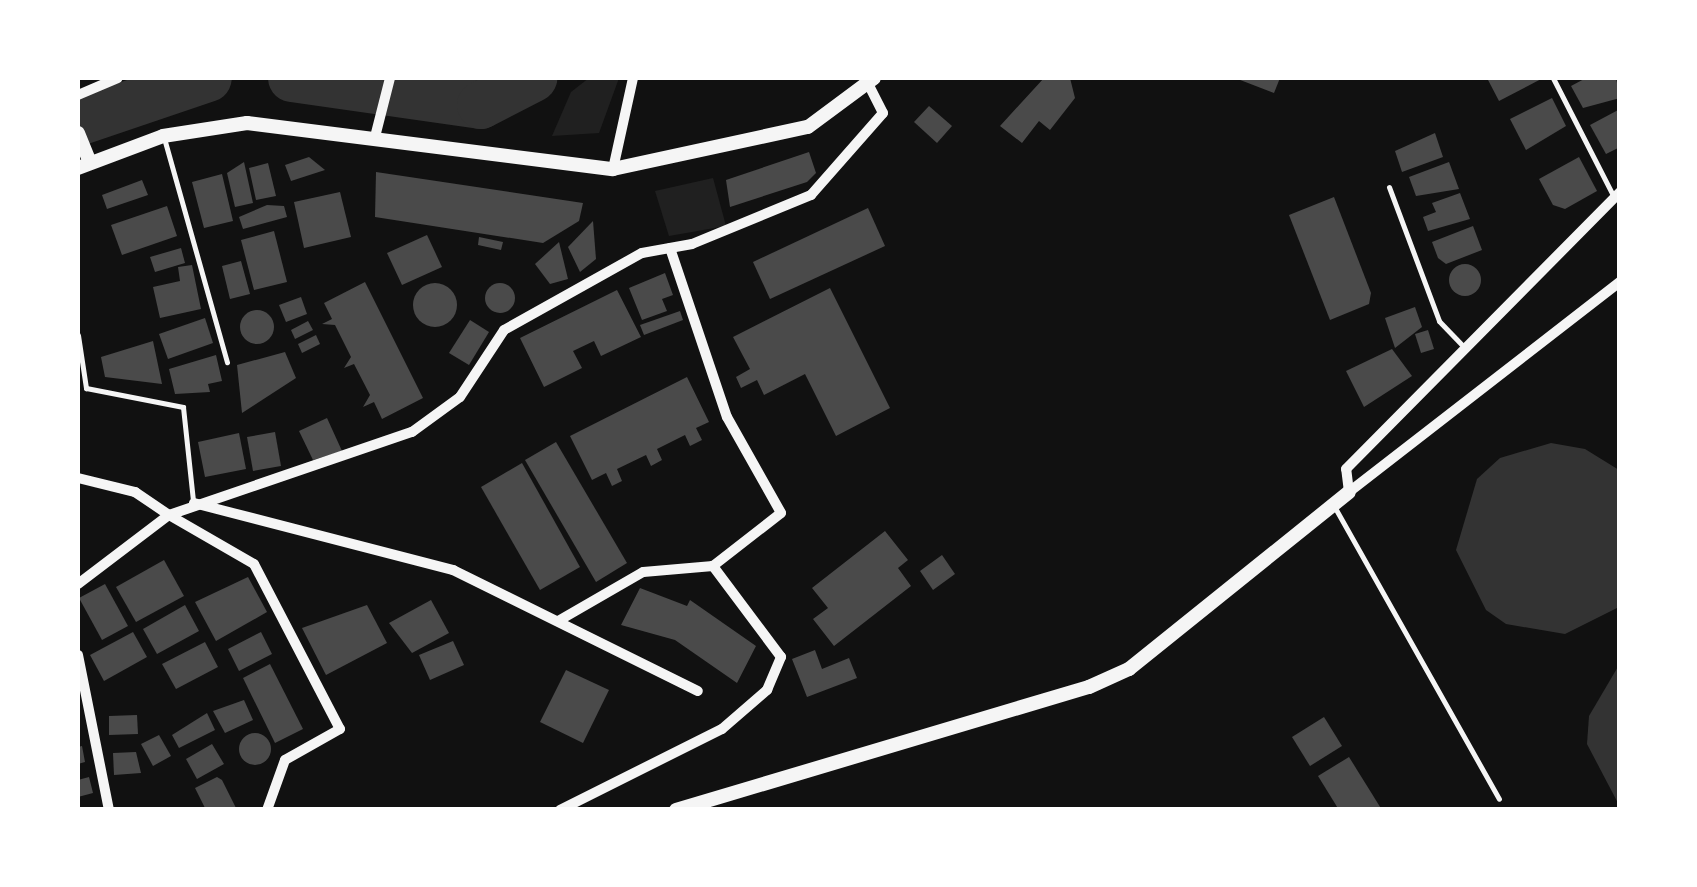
<!DOCTYPE html>
<html>
<head>
<meta charset="utf-8">
<style>
  body { margin:0 }
  #map { position:relative; width:1697px; height:887px; overflow:hidden; background:#111; font-family:"Golos Text",sans-serif }
  div>[style] { position:absolute }
  .green>* { inset:0; background:#202020 }
  .water>* { inset:0; background:#333 }
  .river>* { height:48px; margin:-24px; padding:0 24px; transform-origin:24px; border-radius:24px; background:#333 }
  .building>* { inset:0; background:#4a4a4a }
  .round { border-radius:50% }
  .service>* { height:5px; margin:-2.5px; padding:0 2.5px; transform-origin:2.5px; border-radius:2.5px; background:#f5f5f5 }
  .minor>* { height:10px; margin:-5px; padding:0 5px; transform-origin:5px; border-radius:5px; background:#f5f5f5 }
  .tertiary>* { height:14px; margin:-7px; padding:0 7px; transform-origin:7px; border-radius:7px; background:#f5f5f5 }
  span { translate:-50% -50%; white-space:nowrap; text-align:center; line-height:1.15; -webkit-text-stroke:10px #fff; paint-order:stroke }
  .frame { position:absolute; inset:0; border:80px solid #fff; pointer-events:none }
</style>
</head>
<body>
<div id="map">
  <div class="green">
    <div style="clip-path:polygon(589px 78px,619px 78px,599px 133px,552px 136px,571px 92px)"></div>
    <div style="clip-path:polygon(713px 178px,726px 226px,669px 236px,655px 191px)"></div>
  </div>
  <div class="water">
    <div style="clip-path:polygon(1551px 443px,1585px 449px,1619px 470px,1619px 607px,1565px 634px,1506px 624px,1486px 610px,1456px 550px,1477px 479px,1500px 458px)"></div>
    <div style="clip-path:polygon(1619px 665px,1619px 805px,1587px 744px,1589px 716px)"></div>
  </div>
  <div class="river">
    <div style="left:292px;top:78px;width:191px;rotate:8.1deg"></div>
    <div style="left:481px;top:105px;width:59px;rotate:-27.4deg"></div>
    <div style="left:78px;top:122px;width:137px;rotate:-18.7deg"></div>
  </div>
  <div class="building">
    <div style="clip-path:polygon(1044px 78px,1070px 78px,1075px 98px,1050px 130px,1039px 121px,1022px 143px,1000px 126px)"></div>
    <div style="clip-path:polygon(1235px 78px,1280px 78px,1274px 93px)"></div>
    <div style="clip-path:polygon(1487px 78px,1543px 78px,1499px 101px)"></div>
    <div style="clip-path:polygon(1586px 78px,1616px 78px,1620px 98px,1583px 108px,1571px 86px)"></div>
    <div style="clip-path:polygon(1552px 98px,1566px 126px,1526px 150px,1510px 119px)"></div>
    <div style="clip-path:polygon(929px 106px,952px 126px,937px 143px,914px 122px)"></div>
    <div style="clip-path:polygon(1620px 109px,1620px 147px,1606px 154px,1590px 125px)"></div>
    <div style="clip-path:polygon(1435px 133px,1443px 157px,1402px 172px,1395px 151px)"></div>
    <div style="clip-path:polygon(809px 152px,816px 173px,807px 182px,730px 207px,726px 180px)"></div>
    <div style="clip-path:polygon(309px 157px,325px 170px,291px 181px,285px 165px)"></div>
    <div style="clip-path:polygon(1579px 157px,1597px 191px,1565px 209px,1553px 205px,1539px 179px)"></div>
    <div style="clip-path:polygon(244px 162px,253px 203px,235px 207px,227px 173px)"></div>
    <div style="clip-path:polygon(1449px 162px,1459px 189px,1416px 196px,1409px 177px)"></div>
    <div style="clip-path:polygon(268px 163px,276px 196px,256px 200px,249px 168px)"></div>
    <div style="clip-path:polygon(376px 172px,583px 203px,579px 221px,543px 243px,375px 217px)"></div>
    <div style="clip-path:polygon(222px 174px,233px 221px,204px 228px,192px 182px)"></div>
    <div style="clip-path:polygon(142px 180px,148px 195px,107px 209px,102px 195px)"></div>
    <div style="clip-path:polygon(340px 192px,351px 237px,304px 248px,294px 202px)"></div>
    <div style="clip-path:polygon(1460px 193px,1470px 219px,1428px 231px,1423px 217px,1436px 212px,1432px 203px)"></div>
    <div style="clip-path:polygon(1334px 197px,1371px 293px,1369px 304px,1330px 320px,1289px 215px)"></div>
    <div style="clip-path:polygon(267px 205px,284px 206px,287px 217px,243px 229px,239px 217px)"></div>
    <div style="clip-path:polygon(167px 206px,177px 236px,122px 255px,111px 225px)"></div>
    <div style="clip-path:polygon(868px 208px,885px 246px,770px 299px,753px 262px)"></div>
    <div style="clip-path:polygon(593px 221px,596px 259px,580px 272px,568px 247px)"></div>
    <div style="clip-path:polygon(1473px 226px,1482px 250px,1446px 264px,1438px 258px,1432px 242px)"></div>
    <div style="clip-path:polygon(274px 231px,287px 282px,254px 290px,241px 240px)"></div>
    <div style="clip-path:polygon(427px 235px,442px 267px,402px 285px,387px 253px)"></div>
    <div style="clip-path:polygon(479px 237px,503px 242px,501px 250px,478px 245px)"></div>
    <div style="clip-path:polygon(559px 242px,568px 279px,550px 284px,535px 264px)"></div>
    <div style="clip-path:polygon(181px 248px,185px 263px,155px 272px,150px 257px)"></div>
    <div style="clip-path:polygon(241px 261px,250px 294px,230px 299px,222px 266px)"></div>
    <div class="round" style="left:1449px;top:264px;width:32px;height:32px"></div>
    <div style="clip-path:polygon(192px 265px,201px 309px,160px 318px,153px 287px,180px 281px,178px 267px)"></div>
    <div style="clip-path:polygon(665px 273px,673px 295px,662px 299px,667px 311px,642px 320px,629px 288px)"></div>
    <div style="clip-path:polygon(365px 282px,423px 398px,382px 419px,374px 402px,363px 407px,370px 395px,354px 364px,344px 368px,351px 357px,335px 325px,322px 324px,332px 319px,324px 303px)"></div>
    <div class="round" style="left:413px;top:283px;width:44px;height:44px"></div>
    <div class="round" style="left:485px;top:283px;width:30px;height:30px"></div>
    <div style="clip-path:polygon(830px 288px,890px 408px,836px 436px,805px 374px,764px 395px,757px 380px,741px 388px,736px 377px,750px 369px,733px 337px)"></div>
    <div style="clip-path:polygon(617px 290px,641px 337px,601px 356px,594px 341px,573px 351px,582px 368px,544px 387px,520px 338px)"></div>
    <div style="clip-path:polygon(301px 297px,307px 314px,286px 322px,279px 305px)"></div>
    <div style="clip-path:polygon(1415px 307px,1422px 327px,1395px 348px,1385px 318px)"></div>
    <div class="round" style="left:240px;top:310px;width:34px;height:34px"></div>
    <div style="clip-path:polygon(680px 311px,683px 320px,644px 335px,640px 325px)"></div>
    <div style="clip-path:polygon(205px 318px,213px 343px,168px 359px,159px 334px)"></div>
    <div style="clip-path:polygon(470px 320px,489px 332px,469px 365px,449px 353px)"></div>
    <div style="clip-path:polygon(308px 321px,313px 330px,295px 339px,291px 330px)"></div>
    <div style="clip-path:polygon(1428px 330px,1434px 349px,1421px 353px,1415px 334px)"></div>
    <div style="clip-path:polygon(316px 335px,320px 344px,302px 353px,298px 344px)"></div>
    <div style="clip-path:polygon(153px 341px,162px 384px,105px 377px,101px 357px)"></div>
    <div style="clip-path:polygon(1392px 349px,1412px 376px,1364px 407px,1346px 371px)"></div>
    <div style="clip-path:polygon(285px 352px,296px 378px,242px 413px,237px 365px)"></div>
    <div style="clip-path:polygon(216px 355px,222px 381px,208px 384px,210px 392px,175px 394px,169px 369px)"></div>
    <div style="clip-path:polygon(687px 377px,709px 422px,696px 428px,702px 440px,690px 446px,685px 435px,657px 449px,662px 460px,651px 466px,646px 455px,617px 469px,622px 481px,612px 486px,606px 473px,592px 480px,570px 436px)"></div>
    <div style="clip-path:polygon(327px 418px,342px 451px,313px 460px,299px 431px)"></div>
    <div style="clip-path:polygon(275px 432px,281px 466px,253px 471px,247px 437px)"></div>
    <div style="clip-path:polygon(239px 433px,246px 469px,205px 477px,198px 442px)"></div>
    <div style="clip-path:polygon(556px 442px,627px 563px,596px 582px,525px 460px)"></div>
    <div style="clip-path:polygon(522px 463px,580px 567px,540px 590px,481px 487px)"></div>
    <div style="clip-path:polygon(885px 531px,908px 560px,898px 568px,911px 586px,834px 646px,813px 619px,828px 608px,812px 588px)"></div>
    <div style="clip-path:polygon(942px 555px,955px 574px,933px 590px,920px 571px)"></div>
    <div style="clip-path:polygon(164px 560px,184px 596px,136px 622px,116px 587px)"></div>
    <div style="clip-path:polygon(248px 577px,267px 612px,216px 641px,195px 602px)"></div>
    <div style="clip-path:polygon(105px 584px,128px 626px,102px 640px,79px 598px)"></div>
    <div style="clip-path:polygon(640px 588px,687px 606px,690px 600px,756px 646px,737px 683px,675px 640px,621px 625px)"></div>
    <div style="clip-path:polygon(431px 600px,449px 633px,412px 653px,389px 623px)"></div>
    <div style="clip-path:polygon(185px 605px,199px 631px,157px 654px,143px 629px)"></div>
    <div style="clip-path:polygon(367px 605px,387px 643px,326px 675px,302px 628px)"></div>
    <div style="clip-path:polygon(133px 632px,147px 657px,104px 681px,90px 655px)"></div>
    <div style="clip-path:polygon(261px 632px,272px 654px,239px 671px,228px 649px)"></div>
    <div style="clip-path:polygon(453px 641px,464px 665px,430px 680px,419px 655px)"></div>
    <div style="clip-path:polygon(205px 642px,218px 667px,176px 689px,162px 664px)"></div>
    <div style="clip-path:polygon(815px 650px,822px 669px,849px 658px,857px 678px,807px 697px,792px 659px)"></div>
    <div style="clip-path:polygon(270px 664px,303px 729px,275px 743px,243px 678px)"></div>
    <div style="clip-path:polygon(566px 670px,609px 690px,583px 743px,540px 722px)"></div>
    <div style="clip-path:polygon(244px 700px,253px 720px,225px 733px,213px 711px)"></div>
    <div style="clip-path:polygon(207px 713px,215px 730px,179px 748px,172px 735px)"></div>
    <div style="clip-path:polygon(137px 715px,138px 734px,109px 735px,109px 716px)"></div>
    <div style="clip-path:polygon(1324px 717px,1342px 746px,1310px 766px,1292px 737px)"></div>
    <div class="round" style="left:239px;top:733px;width:32px;height:32px"></div>
    <div style="clip-path:polygon(159px 735px,171px 756px,153px 766px,141px 744px)"></div>
    <div style="clip-path:polygon(212px 744px,224px 764px,197px 779px,186px 759px)"></div>
    <div style="clip-path:polygon(82px 746px,85px 762px,78px 764px,78px 747px)"></div>
    <div style="clip-path:polygon(136px 752px,141px 773px,114px 775px,113px 753px)"></div>
    <div style="clip-path:polygon(1349px 757px,1382px 810px,1339px 810px,1318px 776px)"></div>
    <div style="clip-path:polygon(89px 777px,93px 793px,78px 797px,78px 780px)"></div>
    <div style="clip-path:polygon(217px 777px,222px 780px,237px 810px,206px 810px,195px 788px)"></div>
  </div>
  <div class="service">
    <div style="left:1553px;top:78px;width:131px;rotate:62.9deg"></div>
    <div style="left:164px;top:138px;width:233px;rotate:74.3deg"></div>
    <div style="left:1389px;top:187px;width:143px;rotate:69.5deg"></div>
    <div style="left:1439px;top:321px;width:36px;rotate:46deg"></div>
    <div style="left:78px;top:335px;width:54px;rotate:81.4deg"></div>
    <div style="left:86px;top:388px;width:99px;rotate:11.1deg"></div>
    <div style="left:183px;top:407px;width:95px;rotate:83.9deg"></div>
    <div style="left:1334px;top:506px;width:336px;rotate:60.6deg"></div>
  </div>
  <div class="minor">
    <div style="left:78px;top:95px;width:43px;rotate:-23deg"></div>
    <div style="left:376px;top:133px;width:57px;rotate:-75.7deg"></div>
    <div style="left:613px;top:169px;width:93px;rotate:-77.6deg"></div>
    <div style="left:670px;top:248px;width:178px;rotate:71.4deg"></div>
    <div style="left:727px;top:417px;width:110px;rotate:60.6deg"></div>
    <div style="left:781px;top:513px;width:86px;rotate:142.1deg"></div>
    <div style="left:78px;top:478px;width:59px;rotate:13.8deg"></div>
    <div style="left:135px;top:492px;width:41px;rotate:34.1deg"></div>
    <div style="left:169px;top:515px;width:257px;rotate:-18.9deg"></div>
    <div style="left:412px;top:432px;width:59px;rotate:-36.1deg"></div>
    <div style="left:460px;top:397px;width:80px;rotate:-56.7deg"></div>
    <div style="left:504px;top:330px;width:158px;rotate:-29.2deg"></div>
    <div style="left:642px;top:253px;width:51px;rotate:-10.2deg"></div>
    <div style="left:692px;top:244px;width:129px;rotate:-22.4deg"></div>
    <div style="left:811px;top:195px;width:109px;rotate:-48.7deg"></div>
    <div style="left:883px;top:113px;width:33px;rotate:-117deg"></div>
    <div style="left:1349px;top:492px;width:23px;rotate:-97deg"></div>
    <div style="left:1346px;top:469px;width:390px;rotate:-45.3deg"></div>
    <div style="left:1349px;top:492px;width:343px;rotate:-37.8deg"></div>
    <div style="left:194px;top:503px;width:268px;rotate:14.5deg"></div>
    <div style="left:453px;top:570px;width:273px;rotate:26.3deg"></div>
    <div style="left:78px;top:584px;width:114px;rotate:-37.2deg"></div>
    <div style="left:169px;top:515px;width:98px;rotate:30deg"></div>
    <div style="left:254px;top:564px;width:186px;rotate:62.5deg"></div>
    <div style="left:340px;top:729px;width:63px;rotate:150.6deg"></div>
    <div style="left:285px;top:760px;width:53px;rotate:109.8deg"></div>
    <div style="left:78px;top:655px;width:158px;rotate:78.7deg"></div>
    <div style="left:560px;top:810px;width:181px;rotate:-26.6deg"></div>
    <div style="left:722px;top:729px;width:60px;rotate:-40.9deg"></div>
    <div style="left:767px;top:690px;width:36px;rotate:-67deg"></div>
    <div style="left:781px;top:657px;width:114px;rotate:-126.8deg"></div>
    <div style="left:713px;top:566px;width:70px;rotate:175.1deg"></div>
    <div style="left:643px;top:572px;width:96px;rotate:150deg"></div>
  </div>
  <div class="tertiary">
    <div style="left:78px;top:133px;width:31px;rotate:68deg"></div>
    <div style="left:78px;top:168px;width:91px;rotate:-20.6deg"></div>
    <div style="left:163px;top:136px;width:85px;rotate:-8.8deg"></div>
    <div style="left:247px;top:123px;width:369px;rotate:7.2deg"></div>
    <div style="left:613px;top:169px;width:199px;rotate:-12.2deg"></div>
    <div style="left:808px;top:127px;width:82px;rotate:-36.6deg"></div>
    <div style="left:676px;top:810px;width:431px;rotate:-16.6deg"></div>
    <div style="left:1089px;top:687px;width:44px;rotate:-24.2deg"></div>
    <div style="left:1129px;top:669px;width:282px;rotate:-38.8deg"></div>
  </div>
  <div class="frame"></div>
</div>
</body>
</html>
